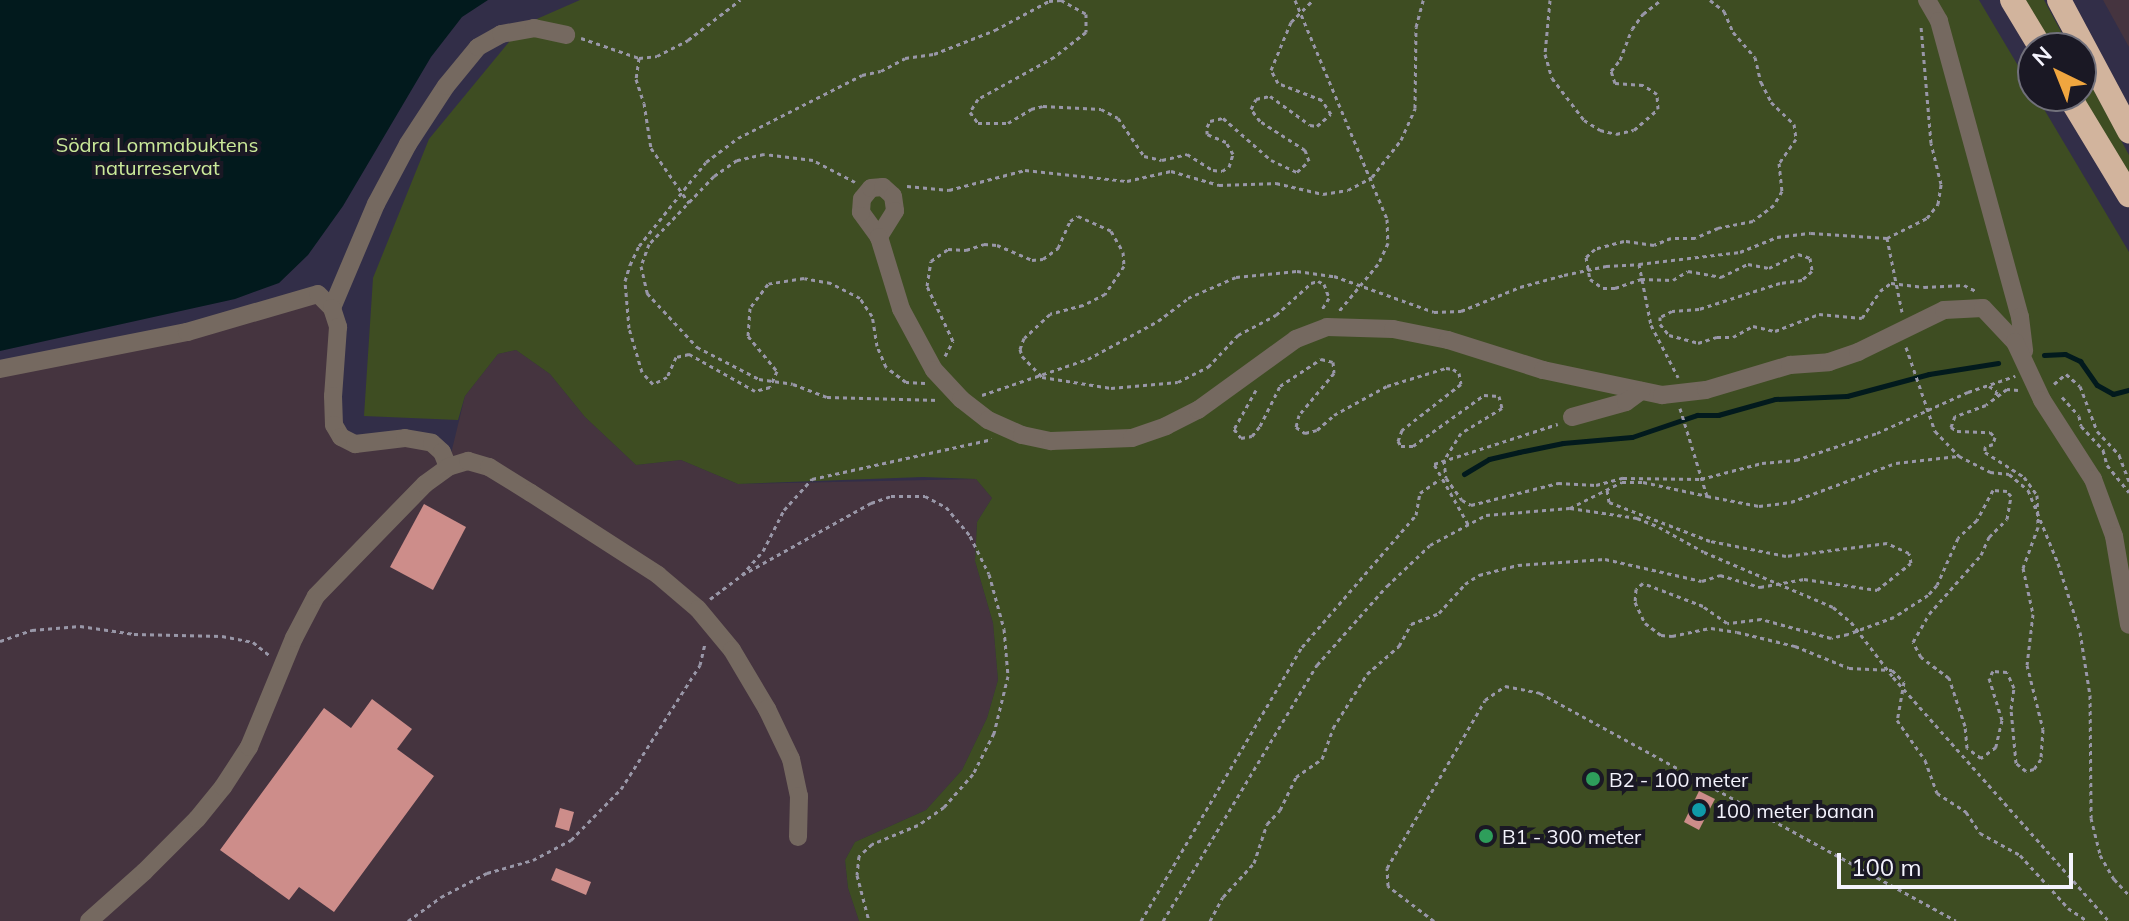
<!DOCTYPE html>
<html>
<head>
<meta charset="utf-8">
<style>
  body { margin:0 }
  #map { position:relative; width:2129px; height:921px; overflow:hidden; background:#322e48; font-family:Mulish,sans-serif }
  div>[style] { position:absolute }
  .industrial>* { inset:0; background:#45343f }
  .green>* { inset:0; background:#3e4d22 }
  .water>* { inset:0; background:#021a1d }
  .stream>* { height:5px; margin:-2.5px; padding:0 2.5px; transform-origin:2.5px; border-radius:2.5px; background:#021a1d }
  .building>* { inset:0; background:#cd8d8a }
  .path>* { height:3px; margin-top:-1.5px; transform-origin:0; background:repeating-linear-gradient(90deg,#9997a8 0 4px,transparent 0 8px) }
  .minor>* { height:18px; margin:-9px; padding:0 9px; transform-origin:9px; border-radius:9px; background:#756960 }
  .highway>* { height:24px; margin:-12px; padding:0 12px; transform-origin:12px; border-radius:12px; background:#d2b49d }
  .dots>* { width:22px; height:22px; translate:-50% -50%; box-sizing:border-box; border:4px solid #1a1824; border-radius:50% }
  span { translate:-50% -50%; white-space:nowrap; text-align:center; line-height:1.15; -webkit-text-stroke:8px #1a1824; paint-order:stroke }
  .park-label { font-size:20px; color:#cbea9a }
  .poi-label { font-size:20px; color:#f4f3fd }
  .left { translate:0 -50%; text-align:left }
  .north { position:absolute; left:2017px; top:32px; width:80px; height:80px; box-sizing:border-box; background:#1a1824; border:2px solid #71707b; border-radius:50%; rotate:317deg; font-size:22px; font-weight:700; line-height:32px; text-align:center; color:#f4f3fd }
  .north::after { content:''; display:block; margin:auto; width:28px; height:36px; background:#f0a63f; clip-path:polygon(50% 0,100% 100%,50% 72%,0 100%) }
  .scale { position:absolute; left:1837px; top:853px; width:236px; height:36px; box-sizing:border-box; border:4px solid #f4f3fd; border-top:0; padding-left:10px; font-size:24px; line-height:28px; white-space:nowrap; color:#f4f3fd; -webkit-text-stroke:6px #1a1824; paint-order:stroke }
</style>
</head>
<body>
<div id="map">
  <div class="industrial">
    <div style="clip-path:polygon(2103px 0,2129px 0,2129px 47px)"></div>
    <div style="clip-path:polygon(299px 297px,332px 308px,341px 437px,432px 443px,448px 466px,465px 396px,498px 354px,516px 350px,550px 374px,585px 417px,636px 465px,681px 460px,738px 484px,976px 479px,992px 498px,977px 522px,975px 561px,993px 623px,998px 680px,987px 718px,962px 770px,926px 810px,855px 842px,845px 860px,848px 888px,859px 921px,0 921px,0 369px)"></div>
  </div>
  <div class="green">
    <div style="clip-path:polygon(580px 0,1979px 0,2129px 252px,2129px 921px,859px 921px,848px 888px,845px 860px,855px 842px,926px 810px,962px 770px,987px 718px,998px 680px,993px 623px,975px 561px,977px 522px,992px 498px,976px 479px,923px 477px,738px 484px,681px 460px,636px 465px,585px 417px,550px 374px,516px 350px,498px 354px,465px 396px,458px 420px,364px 416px,373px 278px,429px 139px,523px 25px)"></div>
    <div style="clip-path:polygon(2023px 0,2044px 0,2070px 48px,2052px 48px)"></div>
    <div style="clip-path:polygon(2081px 67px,2129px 155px,2129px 176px,2081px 96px)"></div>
  </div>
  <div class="water">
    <div style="clip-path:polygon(0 0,488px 0,462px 17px,431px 57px,343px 206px,308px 255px,279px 283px,235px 299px,0 351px)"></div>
  </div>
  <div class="stream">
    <div style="left:2044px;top:355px;width:21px;rotate:-3deg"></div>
    <div style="left:2065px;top:354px;width:17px;rotate:25deg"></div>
    <div style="left:2080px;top:361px;width:29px;rotate:55deg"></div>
    <div style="left:2097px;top:385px;width:18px;rotate:29deg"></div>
    <div style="left:2113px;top:394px;width:16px;rotate:-15deg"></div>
    <div style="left:1464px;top:474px;width:29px;rotate:-31deg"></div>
    <div style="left:1489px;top:459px;width:31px;rotate:-13deg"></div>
    <div style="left:1519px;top:452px;width:45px;rotate:-11.6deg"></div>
    <div style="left:1563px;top:443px;width:69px;rotate:-5deg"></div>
    <div style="left:1632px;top:437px;width:69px;rotate:-18.7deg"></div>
    <div style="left:1697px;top:415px;width:21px"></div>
    <div style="left:1718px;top:415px;width:59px;rotate:-15.7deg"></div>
    <div style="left:1775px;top:399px;width:72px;rotate:-2.4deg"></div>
    <div style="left:1847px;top:396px;width:85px;rotate:-15deg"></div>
    <div style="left:1929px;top:374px;width:70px;rotate:-9.1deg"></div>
  </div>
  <div class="building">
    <div style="clip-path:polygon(424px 504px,466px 527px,433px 590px,390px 567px)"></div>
    <div style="clip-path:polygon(372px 699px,412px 729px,397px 749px,434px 776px,334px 912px,299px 887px,289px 900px,220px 850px,324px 708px,351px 728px)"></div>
    <div style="clip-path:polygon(1699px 791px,1715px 799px,1699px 830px,1684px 822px)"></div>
    <div style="clip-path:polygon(560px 808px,574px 812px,569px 831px,555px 827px)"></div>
    <div style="clip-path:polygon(556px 868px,591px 882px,586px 895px,551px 880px)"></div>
  </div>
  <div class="path">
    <div style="left:1061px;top:0;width:29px;rotate:29deg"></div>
    <div style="left:1086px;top:14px;width:18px;rotate:90deg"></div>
    <div style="left:1086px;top:32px;width:41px;rotate:142deg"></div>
    <div style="left:1054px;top:57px;width:87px;rotate:151.1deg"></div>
    <div style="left:978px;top:99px;width:15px;rotate:122deg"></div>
    <div style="left:970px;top:112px;width:14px;rotate:54deg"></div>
    <div style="left:978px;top:123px;width:30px"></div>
    <div style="left:1008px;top:123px;width:27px;rotate:-31deg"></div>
    <div style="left:1031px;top:109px;width:12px;rotate:-14deg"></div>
    <div style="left:1043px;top:106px;width:58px;rotate:3deg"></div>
    <div style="left:1101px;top:109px;width:19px;rotate:28deg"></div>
    <div style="left:1118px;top:118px;width:46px;rotate:55.6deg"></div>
    <div style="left:1144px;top:156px;width:18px;rotate:13deg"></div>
    <div style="left:1162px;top:160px;width:26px;rotate:-13deg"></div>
    <div style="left:1187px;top:154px;width:31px;rotate:32deg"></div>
    <div style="left:1213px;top:170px;width:9px;rotate:6deg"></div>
    <div style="left:1222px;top:171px;width:8px;rotate:-30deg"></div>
    <div style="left:1229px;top:167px;width:14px;rotate:-73deg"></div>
    <div style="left:1233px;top:154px;width:14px;rotate:-120deg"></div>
    <div style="left:1226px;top:142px;width:21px;rotate:-157deg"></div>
    <div style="left:1207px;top:134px;width:7px;rotate:-90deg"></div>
    <div style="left:1207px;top:127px;width:7px;rotate:-63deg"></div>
    <div style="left:1210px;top:121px;width:13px;rotate:-13deg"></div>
    <div style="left:1223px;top:118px;width:64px;rotate:41.2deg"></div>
    <div style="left:1271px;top:160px;width:29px;rotate:25deg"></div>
    <div style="left:1297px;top:172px;width:16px;rotate:-43deg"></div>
    <div style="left:1309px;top:161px;width:12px;rotate:-110deg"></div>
    <div style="left:1305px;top:150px;width:54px;rotate:-147.2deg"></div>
    <div style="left:1260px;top:121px;width:15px;rotate:-127deg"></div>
    <div style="left:1251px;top:109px;width:11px;rotate:-63deg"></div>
    <div style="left:1256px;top:99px;width:14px;rotate:-12deg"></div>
    <div style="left:1270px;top:96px;width:49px;rotate:35.9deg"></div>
    <div style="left:1310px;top:125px;width:7px;rotate:8deg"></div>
    <div style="left:1317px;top:126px;width:18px;rotate:-41deg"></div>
    <div style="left:1331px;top:114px;width:17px;rotate:-123deg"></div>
    <div style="left:1322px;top:100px;width:47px;rotate:-158.9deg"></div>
    <div style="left:1278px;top:83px;width:15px;rotate:-118deg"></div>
    <div style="left:1271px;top:70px;width:52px;rotate:-67.4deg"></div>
    <div style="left:1291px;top:22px;width:31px;rotate:-45deg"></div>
    <div style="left:1295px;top:0;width:238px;rotate:67.2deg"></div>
    <div style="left:1387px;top:219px;width:24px;rotate:88deg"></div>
    <div style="left:1388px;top:243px;width:23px;rotate:115deg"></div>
    <div style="left:1378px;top:264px;width:61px;rotate:129.7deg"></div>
    <div style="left:1550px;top:0;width:54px;rotate:95.3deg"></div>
    <div style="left:1545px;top:54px;width:25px;rotate:74deg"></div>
    <div style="left:1552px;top:78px;width:53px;rotate:52.7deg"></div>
    <div style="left:1584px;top:120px;width:19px;rotate:32deg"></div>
    <div style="left:1600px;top:130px;width:16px;rotate:14deg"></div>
    <div style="left:1616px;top:134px;width:18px;rotate:-13deg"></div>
    <div style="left:1634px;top:130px;width:32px;rotate:-41deg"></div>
    <div style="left:1658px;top:109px;width:15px;rotate:-94deg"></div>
    <div style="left:1657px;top:94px;width:17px;rotate:-147deg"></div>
    <div style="left:1643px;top:85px;width:28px;rotate:-176deg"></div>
    <div style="left:1615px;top:83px;width:13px;rotate:-108deg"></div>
    <div style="left:1611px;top:71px;width:14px;rotate:-51deg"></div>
    <div style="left:1620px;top:60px;width:33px;rotate:-69deg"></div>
    <div style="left:1632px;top:29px;width:19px;rotate:-54deg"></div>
    <div style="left:1643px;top:14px;width:23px;rotate:-38deg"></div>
    <div style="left:1710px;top:0;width:18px;rotate:38deg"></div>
    <div style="left:1724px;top:11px;width:23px;rotate:67deg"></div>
    <div style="left:1733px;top:32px;width:33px;rotate:49deg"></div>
    <div style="left:1755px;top:57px;width:26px;rotate:77deg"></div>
    <div style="left:1761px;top:82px;width:22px;rotate:63deg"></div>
    <div style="left:1771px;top:102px;width:32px;rotate:44deg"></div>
    <div style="left:1794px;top:124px;width:15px;rotate:82deg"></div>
    <div style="left:1796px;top:139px;width:29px;rotate:125deg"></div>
    <div style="left:1779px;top:163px;width:28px;rotate:84deg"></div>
    <div style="left:1782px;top:191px;width:16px;rotate:120deg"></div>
    <div style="left:1774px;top:205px;width:26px;rotate:143deg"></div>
    <div style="left:1753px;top:221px;width:36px;rotate:169deg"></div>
    <div style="left:1718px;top:228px;width:25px;rotate:157deg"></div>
    <div style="left:1695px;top:238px;width:24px;rotate:180deg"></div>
    <div style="left:1671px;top:238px;width:18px;rotate:158deg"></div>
    <div style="left:1654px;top:245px;width:30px;rotate:-172deg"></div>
    <div style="left:1624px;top:241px;width:30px;rotate:165deg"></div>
    <div style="left:1595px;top:249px;width:12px;rotate:138deg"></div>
    <div style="left:1586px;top:257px;width:22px;rotate:80deg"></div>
    <div style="left:1590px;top:279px;width:16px;rotate:35deg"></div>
    <div style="left:1603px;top:288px;width:12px"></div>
    <div style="left:1615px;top:288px;width:28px;rotate:-19deg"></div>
    <div style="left:1641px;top:279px;width:32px;rotate:2deg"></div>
    <div style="left:1673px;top:280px;width:17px;rotate:-31deg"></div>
    <div style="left:1688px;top:271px;width:34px;rotate:10deg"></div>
    <div style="left:1721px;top:277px;width:30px;rotate:-26deg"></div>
    <div style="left:1748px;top:264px;width:21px;rotate:11deg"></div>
    <div style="left:1769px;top:268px;width:32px;rotate:-26deg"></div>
    <div style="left:1798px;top:254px;width:13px;rotate:18deg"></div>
    <div style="left:1810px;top:258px;width:13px;rotate:81deg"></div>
    <div style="left:1812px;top:271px;width:13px;rotate:138deg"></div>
    <div style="left:1802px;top:280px;width:22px;rotate:172deg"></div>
    <div style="left:1780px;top:283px;width:85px;rotate:162.2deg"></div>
    <div style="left:1699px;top:309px;width:27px;rotate:176deg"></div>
    <div style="left:1672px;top:311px;width:13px;rotate:153deg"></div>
    <div style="left:1660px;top:317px;width:7px;rotate:90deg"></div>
    <div style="left:1660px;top:324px;width:14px;rotate:51deg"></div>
    <div style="left:1669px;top:335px;width:30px;rotate:15deg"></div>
    <div style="left:1698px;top:343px;width:20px;rotate:-18deg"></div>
    <div style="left:1717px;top:337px;width:16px"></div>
    <div style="left:1733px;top:337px;width:23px;rotate:-29deg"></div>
    <div style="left:1753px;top:326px;width:23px;rotate:13deg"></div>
    <div style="left:1775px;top:331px;width:47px;rotate:-21.1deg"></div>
    <div style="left:1819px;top:314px;width:43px;rotate:5.3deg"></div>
    <div style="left:1862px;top:318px;width:32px;rotate:-56deg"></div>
    <div style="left:1880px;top:291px;width:14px;rotate:-36deg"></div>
    <div style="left:1891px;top:283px;width:33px;rotate:7deg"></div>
    <div style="left:1924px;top:287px;width:40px;rotate:-2.9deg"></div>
    <div style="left:1964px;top:285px;width:13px;rotate:27deg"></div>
    <div style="left:581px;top:38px;width:61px;rotate:19deg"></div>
    <div style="left:639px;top:58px;width:18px;rotate:-6deg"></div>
    <div style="left:657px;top:56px;width:35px;rotate:-27deg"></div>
    <div style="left:688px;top:40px;width:66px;rotate:-37.6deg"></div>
    <div style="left:639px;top:58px;width:21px;rotate:98deg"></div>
    <div style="left:636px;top:79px;width:25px;rotate:72deg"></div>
    <div style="left:644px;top:103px;width:46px;rotate:81.2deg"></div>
    <div style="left:651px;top:148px;width:67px;rotate:55.4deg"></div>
    <div style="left:855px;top:182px;width:47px;rotate:-152.4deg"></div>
    <div style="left:813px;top:160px;width:49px;rotate:-173deg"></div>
    <div style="left:764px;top:154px;width:28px;rotate:167deg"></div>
    <div style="left:737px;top:160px;width:28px;rotate:145deg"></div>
    <div style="left:714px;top:176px;width:94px;rotate:133.7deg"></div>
    <div style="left:649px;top:244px;width:23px;rotate:110deg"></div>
    <div style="left:641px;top:266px;width:28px;rotate:77deg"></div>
    <div style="left:647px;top:293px;width:74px;rotate:47.2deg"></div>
    <div style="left:697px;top:347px;width:70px;rotate:27.3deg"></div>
    <div style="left:759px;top:379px;width:34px;rotate:8deg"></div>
    <div style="left:793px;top:384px;width:36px;rotate:21deg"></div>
    <div style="left:827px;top:397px;width:112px;rotate:1.5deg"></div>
    <div style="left:907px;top:186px;width:42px;rotate:5.4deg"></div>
    <div style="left:949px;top:190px;width:79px;rotate:-14.7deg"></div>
    <div style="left:1025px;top:170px;width:103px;rotate:6.2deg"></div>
    <div style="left:1127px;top:181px;width:45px;rotate:-12.8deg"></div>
    <div style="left:1171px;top:171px;width:50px;rotate:16.3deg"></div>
    <div style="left:1219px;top:185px;width:57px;rotate:-2deg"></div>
    <div style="left:1276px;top:183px;width:48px;rotate:13.2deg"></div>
    <div style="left:1323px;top:194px;width:25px;rotate:-9deg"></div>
    <div style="left:1348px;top:190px;width:27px;rotate:-28deg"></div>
    <div style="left:1372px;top:177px;width:47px;rotate:-51.9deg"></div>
    <div style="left:1401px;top:140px;width:35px;rotate:-66deg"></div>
    <div style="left:1415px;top:108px;width:81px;rotate:-89.3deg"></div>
    <div style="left:1416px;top:27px;width:28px;rotate:-75deg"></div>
    <div style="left:1639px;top:264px;width:102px;rotate:-6.8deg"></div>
    <div style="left:1740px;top:252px;width:40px;rotate:-22deg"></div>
    <div style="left:1777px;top:237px;width:34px;rotate:-7deg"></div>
    <div style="left:1811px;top:233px;width:76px;rotate:3.8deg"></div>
    <div style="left:1902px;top:312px;width:76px;rotate:-101.5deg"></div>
    <div style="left:1887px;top:238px;width:45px;rotate:-26.6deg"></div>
    <div style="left:1927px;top:218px;width:18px;rotate:-52deg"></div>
    <div style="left:1938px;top:204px;width:20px;rotate:-81deg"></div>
    <div style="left:1941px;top:184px;width:42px;rotate:-103.7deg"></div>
    <div style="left:1931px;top:143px;width:116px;rotate:-94.9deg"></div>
    <div style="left:1906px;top:347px;width:89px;rotate:71deg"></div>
    <div style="left:1935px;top:431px;width:35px;rotate:46deg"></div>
    <div style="left:1959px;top:456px;width:35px;rotate:27deg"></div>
    <div style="left:1990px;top:472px;width:19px;rotate:6deg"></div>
    <div style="left:2009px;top:474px;width:25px;rotate:40deg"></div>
    <div style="left:2028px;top:490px;width:79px;rotate:67.7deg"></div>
    <div style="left:2058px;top:563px;width:72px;rotate:72.3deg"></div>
    <div style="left:2080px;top:632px;width:64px;rotate:81deg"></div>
    <div style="left:2090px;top:695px;width:123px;rotate:89.5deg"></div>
    <div style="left:2091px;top:818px;width:38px;rotate:76deg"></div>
    <div style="left:2100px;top:855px;width:28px;rotate:60deg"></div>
    <div style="left:2114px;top:879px;width:22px;rotate:47deg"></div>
    <div style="left:945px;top:356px;width:17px;rotate:-62deg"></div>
    <div style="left:953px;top:341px;width:61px;rotate:-115.3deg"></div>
    <div style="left:927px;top:286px;width:25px;rotate:-81deg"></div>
    <div style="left:931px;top:261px;width:21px;rotate:-35deg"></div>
    <div style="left:948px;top:249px;width:18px;rotate:3deg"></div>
    <div style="left:966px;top:250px;width:19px;rotate:-18deg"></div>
    <div style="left:984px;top:244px;width:13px;rotate:4deg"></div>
    <div style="left:997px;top:245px;width:38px;rotate:23deg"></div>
    <div style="left:1032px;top:260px;width:11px;rotate:-5deg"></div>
    <div style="left:1043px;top:259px;width:19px;rotate:-36deg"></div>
    <div style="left:1058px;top:248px;width:30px;rotate:-66deg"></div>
    <div style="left:1070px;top:221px;width:9px;rotate:-32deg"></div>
    <div style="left:1078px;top:216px;width:36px;rotate:24deg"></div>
    <div style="left:1111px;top:231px;width:24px;rotate:60deg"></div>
    <div style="left:1123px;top:252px;width:14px;rotate:86deg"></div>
    <div style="left:1124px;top:266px;width:34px;rotate:124deg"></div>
    <div style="left:1105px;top:294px;width:25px;rotate:153deg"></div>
    <div style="left:1083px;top:305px;width:34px;rotate:165deg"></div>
    <div style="left:1050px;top:314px;width:35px;rotate:137deg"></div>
    <div style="left:1024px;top:338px;width:12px;rotate:110deg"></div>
    <div style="left:1020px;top:349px;width:7px;rotate:74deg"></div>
    <div style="left:1022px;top:356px;width:29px;rotate:46deg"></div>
    <div style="left:1042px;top:377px;width:70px;rotate:9.1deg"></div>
    <div style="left:1111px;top:388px;width:67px;rotate:-5.1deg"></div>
    <div style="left:1178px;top:382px;width:34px;rotate:-27deg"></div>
    <div style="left:1208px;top:367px;width:44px;rotate:-46.8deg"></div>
    <div style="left:1238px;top:335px;width:43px;rotate:-27.8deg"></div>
    <div style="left:1276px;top:315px;width:47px;rotate:-42.4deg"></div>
    <div style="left:1311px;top:283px;width:7px;rotate:-16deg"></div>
    <div style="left:1318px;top:281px;width:7px;rotate:27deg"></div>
    <div style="left:1324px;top:284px;width:15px;rotate:70deg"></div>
    <div style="left:1329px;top:298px;width:15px;rotate:122deg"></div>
    <div style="left:925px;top:383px;width:19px;rotate:-177deg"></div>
    <div style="left:906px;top:382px;width:25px;rotate:-143deg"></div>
    <div style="left:886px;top:367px;width:23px;rotate:-113deg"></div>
    <div style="left:877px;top:346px;width:30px;rotate:-99deg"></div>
    <div style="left:872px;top:316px;width:22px;rotate:-124deg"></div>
    <div style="left:860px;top:298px;width:33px;rotate:-153deg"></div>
    <div style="left:831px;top:283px;width:27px;rotate:-170deg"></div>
    <div style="left:804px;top:278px;width:36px;rotate:171deg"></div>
    <div style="left:768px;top:284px;width:30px;rotate:127deg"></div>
    <div style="left:750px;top:308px;width:28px;rotate:94deg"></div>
    <div style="left:748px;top:336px;width:45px;rotate:50.4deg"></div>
    <div style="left:777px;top:371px;width:17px;rotate:114deg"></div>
    <div style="left:770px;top:387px;width:16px;rotate:165deg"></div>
    <div style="left:755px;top:391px;width:76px;rotate:-150.7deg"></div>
    <div style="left:689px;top:354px;width:13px;rotate:167deg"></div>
    <div style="left:676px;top:357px;width:22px;rotate:114deg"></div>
    <div style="left:667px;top:377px;width:16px;rotate:153deg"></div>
    <div style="left:653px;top:384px;width:16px;rotate:-133deg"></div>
    <div style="left:642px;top:372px;width:46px;rotate:-106.5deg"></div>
    <div style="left:629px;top:328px;width:47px;rotate:-94.9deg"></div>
    <div style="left:625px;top:281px;width:17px;rotate:-73deg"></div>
    <div style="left:630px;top:265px;width:21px;rotate:-65deg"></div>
    <div style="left:639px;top:246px;width:107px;rotate:-51.4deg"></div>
    <div style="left:706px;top:162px;width:40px;rotate:-37deg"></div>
    <div style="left:738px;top:138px;width:139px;rotate:-26.9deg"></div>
    <div style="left:862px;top:75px;width:19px;rotate:-12deg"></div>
    <div style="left:881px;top:71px;width:27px;rotate:-28deg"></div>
    <div style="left:905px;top:58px;width:29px;rotate:-8deg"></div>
    <div style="left:934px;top:54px;width:66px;rotate:-21.5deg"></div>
    <div style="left:995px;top:30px;width:61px;rotate:-28.2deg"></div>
    <div style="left:1049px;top:1px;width:12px;rotate:-5deg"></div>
    <div style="left:2054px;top:384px;width:16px;rotate:-40deg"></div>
    <div style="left:2066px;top:374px;width:18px;rotate:41deg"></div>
    <div style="left:2080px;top:386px;width:48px;rotate:69.3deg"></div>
    <div style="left:2097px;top:431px;width:33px;rotate:47deg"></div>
    <div style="left:2119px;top:455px;width:28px;rotate:69deg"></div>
    <div style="left:1989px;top:386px;width:9px;rotate:32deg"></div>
    <div style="left:1997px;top:391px;width:6px;rotate:108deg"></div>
    <div style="left:1256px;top:390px;width:45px;rotate:119.4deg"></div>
    <div style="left:1234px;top:429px;width:11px;rotate:52deg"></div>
    <div style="left:1241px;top:438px;width:11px;rotate:-10deg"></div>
    <div style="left:1252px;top:436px;width:13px;rotate:-51deg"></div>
    <div style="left:1260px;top:426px;width:45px;rotate:-63.4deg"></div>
    <div style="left:1280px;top:386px;width:49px;rotate:-33.4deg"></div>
    <div style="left:1321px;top:359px;width:12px;rotate:14deg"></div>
    <div style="left:1333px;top:362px;width:11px;rotate:85deg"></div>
    <div style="left:1334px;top:373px;width:55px;rotate:129.8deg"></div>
    <div style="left:1299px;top:415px;width:12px;rotate:104deg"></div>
    <div style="left:1296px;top:427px;width:11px;rotate:34deg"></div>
    <div style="left:1305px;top:433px;width:12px;rotate:-14deg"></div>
    <div style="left:1317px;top:430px;width:23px;rotate:-41deg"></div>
    <div style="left:1334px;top:415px;width:60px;rotate:-28.7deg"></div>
    <div style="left:1387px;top:386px;width:62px;rotate:-17deg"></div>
    <div style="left:1446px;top:368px;width:7px;rotate:8deg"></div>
    <div style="left:1453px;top:369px;width:7px;rotate:34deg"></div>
    <div style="left:1459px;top:373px;width:11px;rotate:80deg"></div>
    <div style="left:1461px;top:384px;width:75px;rotate:142.1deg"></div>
    <div style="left:1402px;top:430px;width:12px;rotate:110deg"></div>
    <div style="left:1398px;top:441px;width:6px;rotate:59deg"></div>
    <div style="left:1401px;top:446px;width:12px"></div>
    <div style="left:1413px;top:446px;width:87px;rotate:-35.7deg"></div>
    <div style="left:1484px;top:395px;width:15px;rotate:4deg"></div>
    <div style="left:1499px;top:396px;width:12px;rotate:76deg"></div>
    <div style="left:1502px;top:408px;width:48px;rotate:148.6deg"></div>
    <div style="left:1461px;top:433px;width:32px;rotate:122deg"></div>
    <div style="left:1444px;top:460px;width:18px;rotate:84deg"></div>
    <div style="left:1446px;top:478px;width:27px;rotate:54deg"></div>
    <div style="left:1462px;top:500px;width:10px;rotate:29deg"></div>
    <div style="left:1471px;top:505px;width:90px;rotate:-14.2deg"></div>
    <div style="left:1558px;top:483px;width:38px;rotate:3deg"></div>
    <div style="left:1596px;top:485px;width:28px;rotate:-15deg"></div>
    <div style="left:1623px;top:478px;width:78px;rotate:0.7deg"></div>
    <div style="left:1701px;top:479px;width:63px;rotate:-14.7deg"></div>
    <div style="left:1762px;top:463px;width:34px;rotate:-5deg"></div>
    <div style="left:1796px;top:460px;width:85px;rotate:-18.4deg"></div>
    <div style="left:1877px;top:433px;width:100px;rotate:-24.3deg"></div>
    <div style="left:1968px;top:392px;width:50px;rotate:-18.8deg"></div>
    <div style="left:2018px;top:390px;width:11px;rotate:-175deg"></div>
    <div style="left:2007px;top:389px;width:26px;rotate:143deg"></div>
    <div style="left:1986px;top:405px;width:33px;rotate:160deg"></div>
    <div style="left:1955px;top:416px;width:12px;rotate:110deg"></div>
    <div style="left:1951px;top:427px;width:7px;rotate:34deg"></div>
    <div style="left:1957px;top:431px;width:33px;rotate:2deg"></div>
    <div style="left:1990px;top:432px;width:7px;rotate:45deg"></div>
    <div style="left:1995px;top:437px;width:7px;rotate:106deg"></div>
    <div style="left:1993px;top:444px;width:9px;rotate:159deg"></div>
    <div style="left:1985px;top:447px;width:5px;rotate:90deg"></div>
    <div style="left:1985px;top:452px;width:46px;rotate:32.7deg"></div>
    <div style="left:2024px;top:477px;width:22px;rotate:54deg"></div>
    <div style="left:2037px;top:495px;width:32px;rotate:88deg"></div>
    <div style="left:2038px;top:527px;width:44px;rotate:110.1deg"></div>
    <div style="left:2023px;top:568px;width:47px;rotate:77.7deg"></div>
    <div style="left:2033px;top:614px;width:51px;rotate:96.7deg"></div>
    <div style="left:2027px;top:665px;width:66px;rotate:76deg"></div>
    <div style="left:2043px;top:729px;width:30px;rotate:94deg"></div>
    <div style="left:2041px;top:759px;width:12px;rotate:125deg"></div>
    <div style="left:2034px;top:769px;width:8px;rotate:166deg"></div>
    <div style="left:2026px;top:771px;width:13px;rotate:-141deg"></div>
    <div style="left:2016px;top:763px;width:54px;rotate:-95.3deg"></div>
    <div style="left:2011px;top:709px;width:21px;rotate:-82deg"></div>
    <div style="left:2014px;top:688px;width:17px;rotate:-114deg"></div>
    <div style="left:2007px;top:672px;width:14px;rotate:-176deg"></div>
    <div style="left:1993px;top:671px;width:8px;rotate:120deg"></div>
    <div style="left:1989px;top:678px;width:44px;rotate:72.8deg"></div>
    <div style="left:2002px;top:720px;width:28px;rotate:103deg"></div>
    <div style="left:1996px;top:747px;width:19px;rotate:144deg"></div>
    <div style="left:1981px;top:758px;width:17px;rotate:-144deg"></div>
    <div style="left:1967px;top:748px;width:22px;rotate:-95deg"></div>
    <div style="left:1965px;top:726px;width:51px;rotate:-108.4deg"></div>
    <div style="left:1949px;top:678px;width:35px;rotate:-143deg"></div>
    <div style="left:1921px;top:657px;width:17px;rotate:-118deg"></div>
    <div style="left:1913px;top:642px;width:32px;rotate:-60deg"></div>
    <div style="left:1929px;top:614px;width:79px;rotate:-48.6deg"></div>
    <div style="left:1981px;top:555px;width:20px;rotate:-66deg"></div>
    <div style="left:1989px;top:537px;width:25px;rotate:-45deg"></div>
    <div style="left:2007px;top:519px;width:23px;rotate:-80deg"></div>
    <div style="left:2011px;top:496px;width:6px;rotate:-129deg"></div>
    <div style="left:2007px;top:491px;width:14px;rotate:-176deg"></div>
    <div style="left:1993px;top:490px;width:34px;rotate:118deg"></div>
    <div style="left:1977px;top:520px;width:26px;rotate:137deg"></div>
    <div style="left:1958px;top:538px;width:51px;rotate:114.1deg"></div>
    <div style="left:1937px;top:585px;width:13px;rotate:132deg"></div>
    <div style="left:1928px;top:595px;width:40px;rotate:147.1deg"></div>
    <div style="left:1894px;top:617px;width:49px;rotate:159.7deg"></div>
    <div style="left:1848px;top:634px;width:17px;rotate:167deg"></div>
    <div style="left:1831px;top:638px;width:73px;rotate:-164.8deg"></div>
    <div style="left:1761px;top:619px;width:34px;rotate:173deg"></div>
    <div style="left:1727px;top:623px;width:29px;rotate:-145deg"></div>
    <div style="left:1703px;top:606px;width:64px;rotate:-159deg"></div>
    <div style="left:1643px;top:583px;width:9px;rotate:139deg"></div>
    <div style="left:1636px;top:589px;width:13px;rotate:94deg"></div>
    <div style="left:1635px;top:602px;width:23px;rotate:65deg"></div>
    <div style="left:1645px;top:623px;width:20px;rotate:37deg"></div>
    <div style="left:1661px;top:635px;width:11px;rotate:5deg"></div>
    <div style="left:1672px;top:636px;width:40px;rotate:-12deg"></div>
    <div style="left:1711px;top:628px;width:26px;rotate:9deg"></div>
    <div style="left:1737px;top:632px;width:60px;rotate:13.6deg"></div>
    <div style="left:1795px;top:646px;width:58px;rotate:22.2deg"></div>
    <div style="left:1849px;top:668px;width:43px;rotate:2.7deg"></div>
    <div style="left:1892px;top:670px;width:17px;rotate:45deg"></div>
    <div style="left:1904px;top:682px;width:39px;rotate:100deg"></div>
    <div style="left:1897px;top:720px;width:49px;rotate:55deg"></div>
    <div style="left:1925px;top:760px;width:35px;rotate:70deg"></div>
    <div style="left:1937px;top:793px;width:35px;rotate:33deg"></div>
    <div style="left:1966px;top:812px;width:25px;rotate:56deg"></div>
    <div style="left:1980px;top:833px;width:46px;rotate:28.8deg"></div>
    <div style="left:2020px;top:855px;width:72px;rotate:47.8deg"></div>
    <div style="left:2068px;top:908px;width:23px;rotate:34deg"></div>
    <div style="left:982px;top:395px;width:112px;rotate:-18.8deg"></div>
    <div style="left:1088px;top:359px;width:80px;rotate:-28.5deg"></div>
    <div style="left:1158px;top:321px;width:38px;rotate:-37deg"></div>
    <div style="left:1188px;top:298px;width:52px;rotate:-23.6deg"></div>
    <div style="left:1236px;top:277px;width:61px;rotate:-5.6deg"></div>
    <div style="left:1297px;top:271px;width:37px;rotate:8deg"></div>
    <div style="left:1334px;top:276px;width:106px;rotate:19.8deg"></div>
    <div style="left:1434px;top:312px;width:27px;rotate:-2deg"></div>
    <div style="left:1461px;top:311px;width:64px;rotate:-22.1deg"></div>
    <div style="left:1520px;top:287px;width:46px;rotate:-15.3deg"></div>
    <div style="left:1564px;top:275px;width:43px;rotate:-12.1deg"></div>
    <div style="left:1606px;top:266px;width:33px;rotate:-3deg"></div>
    <div style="left:1639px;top:264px;width:62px;rotate:78.9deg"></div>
    <div style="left:1651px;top:325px;width:59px;rotate:62.6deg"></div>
    <div style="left:2062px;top:397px;width:25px;rotate:48deg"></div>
    <div style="left:2079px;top:416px;width:10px;rotate:79deg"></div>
    <div style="left:2081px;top:426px;width:33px;rotate:47deg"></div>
    <div style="left:2103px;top:450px;width:16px;rotate:75deg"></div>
    <div style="left:2107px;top:465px;width:35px;rotate:51deg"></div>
    <div style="left:1707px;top:496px;width:53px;rotate:10.9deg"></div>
    <div style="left:1759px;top:506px;width:32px;rotate:-7deg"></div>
    <div style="left:1791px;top:502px;width:112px;rotate:-20.4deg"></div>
    <div style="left:1896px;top:463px;width:62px;rotate:-6.4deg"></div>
    <div style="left:1570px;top:508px;width:58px;rotate:-26.6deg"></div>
    <div style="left:1622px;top:482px;width:21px"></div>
    <div style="left:1643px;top:482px;width:66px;rotate:12.3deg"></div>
    <div style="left:1707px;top:496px;width:92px;rotate:-107.1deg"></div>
    <div style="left:1468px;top:524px;width:69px;rotate:-119.5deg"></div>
    <div style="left:1434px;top:464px;width:130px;rotate:-17.9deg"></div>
    <div style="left:742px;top:575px;width:148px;rotate:-29.2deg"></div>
    <div style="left:871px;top:503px;width:21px;rotate:-19deg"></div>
    <div style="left:891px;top:496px;width:34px"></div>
    <div style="left:925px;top:496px;width:24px;rotate:28deg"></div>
    <div style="left:946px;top:507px;width:38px;rotate:50deg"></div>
    <div style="left:970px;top:536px;width:42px;rotate:63.4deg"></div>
    <div style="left:989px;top:574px;width:57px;rotate:74.7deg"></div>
    <div style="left:1004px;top:629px;width:47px;rotate:85.1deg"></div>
    <div style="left:1008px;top:676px;width:59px;rotate:103.8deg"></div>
    <div style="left:994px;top:733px;width:46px;rotate:117.1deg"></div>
    <div style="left:973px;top:774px;width:44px;rotate:131.3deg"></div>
    <div style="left:944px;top:807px;width:32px;rotate:145deg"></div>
    <div style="left:918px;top:825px;width:50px;rotate:157.6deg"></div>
    <div style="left:872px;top:844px;width:18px;rotate:137deg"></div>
    <div style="left:859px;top:856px;width:19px;rotate:96deg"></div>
    <div style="left:857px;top:875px;width:48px;rotate:75.4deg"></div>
    <div style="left:710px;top:599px;width:40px;rotate:-37deg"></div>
    <div style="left:742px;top:575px;width:32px;rotate:-49deg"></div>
    <div style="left:763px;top:551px;width:46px;rotate:-62.9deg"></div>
    <div style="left:784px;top:510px;width:42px;rotate:-47.9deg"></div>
    <div style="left:812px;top:479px;width:184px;rotate:-12.5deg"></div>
    <div style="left:0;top:641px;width:34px;rotate:-19deg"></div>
    <div style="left:32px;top:630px;width:48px;rotate:-4.8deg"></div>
    <div style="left:80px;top:626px;width:55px;rotate:8.4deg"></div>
    <div style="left:134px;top:634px;width:88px;rotate:1.3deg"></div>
    <div style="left:222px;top:636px;width:32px;rotate:11deg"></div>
    <div style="left:253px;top:642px;width:22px;rotate:39deg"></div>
    <div style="left:408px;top:921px;width:41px;rotate:-36deg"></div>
    <div style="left:441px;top:897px;width:52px;rotate:-27.6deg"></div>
    <div style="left:487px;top:873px;width:48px;rotate:-15.8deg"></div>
    <div style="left:533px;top:860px;width:43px;rotate:-27.8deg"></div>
    <div style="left:571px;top:840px;width:71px;rotate:-45.6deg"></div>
    <div style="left:621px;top:789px;width:147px;rotate:-57.5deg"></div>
    <div style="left:700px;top:665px;width:23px;rotate:-77deg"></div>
    <div style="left:1141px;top:921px;width:318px;rotate:-59.6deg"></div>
    <div style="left:1302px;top:647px;width:174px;rotate:-49.2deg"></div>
    <div style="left:1416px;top:515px;width:22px;rotate:-80deg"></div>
    <div style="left:1420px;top:493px;width:24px;rotate:-35deg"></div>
    <div style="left:1163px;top:921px;width:299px;rotate:-59deg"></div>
    <div style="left:1317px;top:665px;width:106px;rotate:-48.5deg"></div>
    <div style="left:1387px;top:586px;width:59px;rotate:-43.6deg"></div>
    <div style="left:1430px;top:545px;width:64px;rotate:-28.2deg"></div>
    <div style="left:1486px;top:515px;width:84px;rotate:-4.8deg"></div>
    <div style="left:1570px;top:508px;width:68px;rotate:8.5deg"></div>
    <div style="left:1637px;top:518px;width:24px;rotate:22deg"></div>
    <div style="left:1659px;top:527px;width:51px;rotate:29.1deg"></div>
    <div style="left:1704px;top:552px;width:140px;rotate:23.1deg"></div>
    <div style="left:1833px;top:607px;width:23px;rotate:40deg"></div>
    <div style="left:1851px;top:622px;width:69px;rotate:52.6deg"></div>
    <div style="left:1893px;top:677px;width:326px;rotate:48.5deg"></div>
    <div style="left:1210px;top:921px;width:27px;rotate:-62deg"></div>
    <div style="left:1223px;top:897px;width:46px;rotate:-47.6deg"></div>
    <div style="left:1254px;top:863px;width:41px;rotate:-71.6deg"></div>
    <div style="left:1267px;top:824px;width:19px;rotate:-47deg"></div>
    <div style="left:1280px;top:810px;width:37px;rotate:-64deg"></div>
    <div style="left:1296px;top:777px;width:32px;rotate:-35deg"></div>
    <div style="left:1322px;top:759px;width:33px;rotate:-70deg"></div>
    <div style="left:1333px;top:728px;width:64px;rotate:-57.8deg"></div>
    <div style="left:1367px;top:674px;width:43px;rotate:-41.2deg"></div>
    <div style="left:1399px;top:646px;width:25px;rotate:-61deg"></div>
    <div style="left:1411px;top:624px;width:30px;rotate:-21deg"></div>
    <div style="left:1439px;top:613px;width:39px;rotate:-48deg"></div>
    <div style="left:1465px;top:584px;width:17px;rotate:-33deg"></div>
    <div style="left:1479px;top:575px;width:40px;rotate:-14.4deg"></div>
    <div style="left:1518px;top:565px;width:87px;rotate:-3.9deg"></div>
    <div style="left:1605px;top:559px;width:99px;rotate:12.8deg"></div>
    <div style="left:1702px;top:581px;width:19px;rotate:-18deg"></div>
    <div style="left:1720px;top:575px;width:42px;rotate:16.7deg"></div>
    <div style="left:1760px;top:587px;width:45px;rotate:-10.3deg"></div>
    <div style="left:1804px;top:579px;width:74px;rotate:8.6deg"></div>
    <div style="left:1877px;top:590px;width:43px;rotate:-38.5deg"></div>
    <div style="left:1911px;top:563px;width:10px;rotate:-101deg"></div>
    <div style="left:1909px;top:553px;width:24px;rotate:-156deg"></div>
    <div style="left:1887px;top:543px;width:102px;rotate:172.7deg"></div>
    <div style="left:1786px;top:556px;width:77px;rotate:-168.8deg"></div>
    <div style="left:1710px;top:541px;width:108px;rotate:-158.9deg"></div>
    <div style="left:1609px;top:502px;width:12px;rotate:-99deg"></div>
    <div style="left:1434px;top:921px;width:58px;rotate:-142.7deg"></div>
    <div style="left:1388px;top:886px;width:18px;rotate:-93deg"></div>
    <div style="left:1387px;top:868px;width:194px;rotate:-59.7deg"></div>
    <div style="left:1485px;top:700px;width:24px;rotate:-35deg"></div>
    <div style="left:1505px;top:686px;width:36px;rotate:11deg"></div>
    <div style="left:1540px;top:693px;width:474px;rotate:28.7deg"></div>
  </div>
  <div class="minor">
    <div style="left:1927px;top:0;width:24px;rotate:60deg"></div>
    <div style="left:1939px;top:21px;width:307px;rotate:74.7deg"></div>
    <div style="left:2020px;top:317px;width:34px;rotate:83deg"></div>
    <div style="left:879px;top:237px;width:31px;rotate:-126deg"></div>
    <div style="left:861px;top:212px;width:13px;rotate:-86deg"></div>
    <div style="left:862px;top:199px;width:14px;rotate:-51deg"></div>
    <div style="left:871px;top:188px;width:12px;rotate:-5deg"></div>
    <div style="left:883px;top:187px;width:13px;rotate:42deg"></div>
    <div style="left:893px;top:196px;width:15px;rotate:82deg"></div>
    <div style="left:895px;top:211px;width:31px;rotate:122deg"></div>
    <div style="left:879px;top:237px;width:75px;rotate:73deg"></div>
    <div style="left:901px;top:309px;width:69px;rotate:61.6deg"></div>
    <div style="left:934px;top:370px;width:40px;rotate:47deg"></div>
    <div style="left:961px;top:399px;width:34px;rotate:38deg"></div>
    <div style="left:988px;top:420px;width:37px;rotate:24deg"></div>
    <div style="left:1022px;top:435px;width:30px;rotate:12deg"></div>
    <div style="left:1051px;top:441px;width:81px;rotate:-2.1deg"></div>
    <div style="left:1132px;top:438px;width:36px;rotate:-19deg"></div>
    <div style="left:1166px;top:426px;width:36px;rotate:-27deg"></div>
    <div style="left:1198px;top:410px;width:121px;rotate:-35.9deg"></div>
    <div style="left:1296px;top:339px;width:33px;rotate:-21deg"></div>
    <div style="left:1327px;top:327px;width:66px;rotate:1.7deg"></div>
    <div style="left:1393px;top:329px;width:56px;rotate:11.3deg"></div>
    <div style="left:1448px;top:340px;width:100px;rotate:17.5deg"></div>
    <div style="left:1543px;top:370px;width:122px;rotate:11.9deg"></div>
    <div style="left:1662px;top:395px;width:44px;rotate:-6.5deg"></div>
    <div style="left:1706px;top:390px;width:88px;rotate:-16.6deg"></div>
    <div style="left:1790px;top:365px;width:39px;rotate:-4deg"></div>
    <div style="left:1829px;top:362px;width:31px;rotate:-19deg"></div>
    <div style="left:1858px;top:352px;width:96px;rotate:-26deg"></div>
    <div style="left:1944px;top:310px;width:39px;rotate:-3deg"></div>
    <div style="left:1983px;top:308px;width:47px;rotate:46.7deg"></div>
    <div style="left:2015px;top:342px;width:64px;rotate:65deg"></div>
    <div style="left:2042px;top:400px;width:94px;rotate:57.2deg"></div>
    <div style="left:2093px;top:479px;width:61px;rotate:69.8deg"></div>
    <div style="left:2114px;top:536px;width:90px;rotate:80.4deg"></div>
    <div style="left:332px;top:308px;width:113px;rotate:-67.1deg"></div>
    <div style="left:376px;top:204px;width:68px;rotate:-61.9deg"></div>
    <div style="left:408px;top:144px;width:69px;rotate:-56.8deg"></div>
    <div style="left:446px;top:86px;width:50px;rotate:-50.6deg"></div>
    <div style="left:478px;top:47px;width:26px;rotate:-29deg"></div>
    <div style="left:501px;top:34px;width:34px;rotate:-10deg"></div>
    <div style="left:534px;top:28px;width:33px;rotate:12deg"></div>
    <div style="left:0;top:369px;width:191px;rotate:-11.2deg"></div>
    <div style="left:187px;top:332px;width:136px;rotate:-16.2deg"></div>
    <div style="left:318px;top:294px;width:20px;rotate:45deg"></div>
    <div style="left:332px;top:308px;width:20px;rotate:72deg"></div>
    <div style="left:338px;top:327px;width:69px;rotate:94.1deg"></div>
    <div style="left:333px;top:396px;width:29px;rotate:88deg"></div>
    <div style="left:334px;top:425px;width:14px;rotate:60deg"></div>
    <div style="left:341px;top:437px;width:16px;rotate:27deg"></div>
    <div style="left:355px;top:444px;width:50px;rotate:-6.8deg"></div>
    <div style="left:405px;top:438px;width:27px;rotate:10deg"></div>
    <div style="left:432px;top:443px;width:13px;rotate:42deg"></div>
    <div style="left:442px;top:452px;width:16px;rotate:68deg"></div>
    <div style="left:1572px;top:417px;width:56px;rotate:-15.5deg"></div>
    <div style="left:1626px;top:402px;width:19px;rotate:-36deg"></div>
    <div style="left:89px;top:921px;width:74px;rotate:-41.7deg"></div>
    <div style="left:144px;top:872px;width:75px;rotate:-45deg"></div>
    <div style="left:197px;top:819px;width:41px;rotate:-50.9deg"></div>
    <div style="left:223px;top:787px;width:48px;rotate:-57deg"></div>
    <div style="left:249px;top:747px;width:118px;rotate:-67.6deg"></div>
    <div style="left:294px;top:638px;width:47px;rotate:-62.4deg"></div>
    <div style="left:316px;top:596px;width:156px;rotate:-45.8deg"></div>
    <div style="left:425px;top:484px;width:29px;rotate:-36deg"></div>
    <div style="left:448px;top:467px;width:21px;rotate:-17deg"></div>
    <div style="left:468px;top:461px;width:22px;rotate:16deg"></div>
    <div style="left:489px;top:467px;width:49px;rotate:31.8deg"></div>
    <div style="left:531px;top:493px;width:151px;rotate:32.8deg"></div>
    <div style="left:658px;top:575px;width:52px;rotate:40.4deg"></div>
    <div style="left:698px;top:609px;width:53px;rotate:50.3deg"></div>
    <div style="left:732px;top:650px;width:69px;rotate:59.3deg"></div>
    <div style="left:767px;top:709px;width:55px;rotate:64.4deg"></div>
    <div style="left:791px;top:759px;width:38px;rotate:78deg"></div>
    <div style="left:799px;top:796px;width:41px;rotate:91.4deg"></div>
  </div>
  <div class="highway">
    <div style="left:2012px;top:0;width:56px;rotate:58.9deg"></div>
    <div style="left:2059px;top:0;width:149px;rotate:61.9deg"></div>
    <div style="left:2069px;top:96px;width:116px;rotate:58.8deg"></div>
  </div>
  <div class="dots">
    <div style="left:1593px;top:779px;background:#2e9e5b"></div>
    <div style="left:1699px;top:810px;background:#0f9aa8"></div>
    <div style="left:1486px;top:836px;background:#2e9e5b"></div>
  </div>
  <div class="park-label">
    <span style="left:157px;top:156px">Södra Lommabuktens<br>naturreservat</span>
  </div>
  <div class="poi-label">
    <span class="left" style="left:1609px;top:779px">B2 - 100 meter</span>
    <span class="left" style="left:1715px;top:810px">100 meter banan</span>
    <span class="left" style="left:1502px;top:836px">B1 - 300 meter</span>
  </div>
  <div class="north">N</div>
  <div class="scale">100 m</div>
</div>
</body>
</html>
